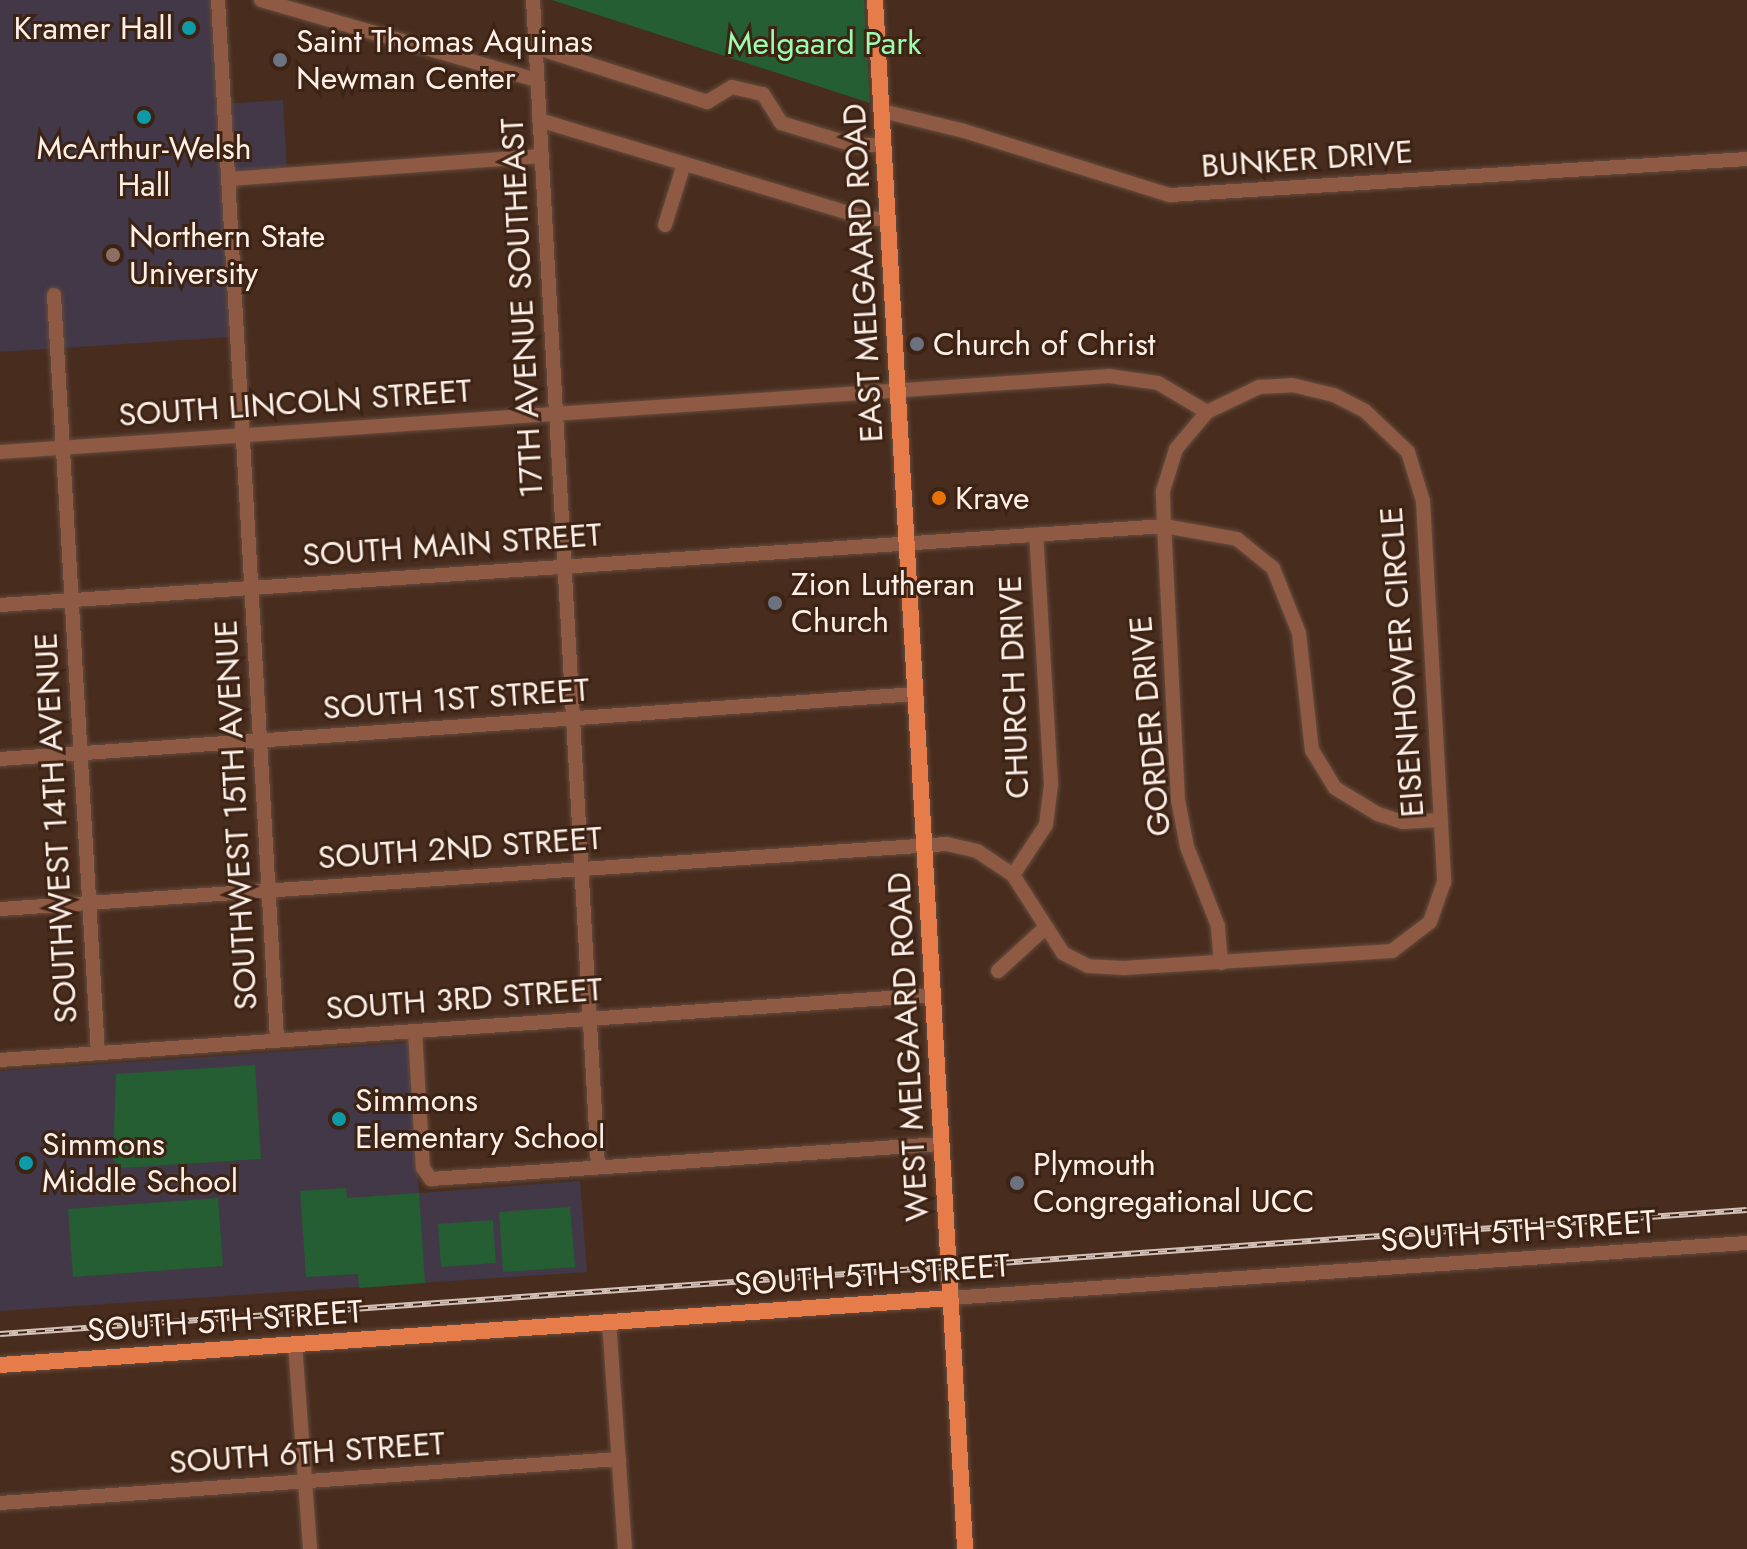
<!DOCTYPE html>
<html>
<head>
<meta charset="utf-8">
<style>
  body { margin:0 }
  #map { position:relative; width:1747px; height:1549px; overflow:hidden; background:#482d1e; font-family:Jost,sans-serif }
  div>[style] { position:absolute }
  .education>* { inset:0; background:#423848 }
  .green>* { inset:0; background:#245e32 }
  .roads { filter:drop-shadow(0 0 2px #654c3e) drop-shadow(0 0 2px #654c3e) }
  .minor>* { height:14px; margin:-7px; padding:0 7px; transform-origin:7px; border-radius:7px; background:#8e5a43 }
  .major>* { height:16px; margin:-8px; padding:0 8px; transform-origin:8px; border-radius:8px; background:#e57c4a }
  .rail>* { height:6px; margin-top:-3px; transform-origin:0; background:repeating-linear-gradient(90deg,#3d2314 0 9px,#d3c2b9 0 18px); box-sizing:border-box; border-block:2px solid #d3c2b9 }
  .dots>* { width:22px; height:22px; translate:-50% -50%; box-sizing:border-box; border:4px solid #3d2314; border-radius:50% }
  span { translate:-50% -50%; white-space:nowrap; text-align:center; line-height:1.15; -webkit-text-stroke:6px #3d2314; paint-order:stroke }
  .poi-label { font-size:32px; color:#fef0e8 }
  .right { translate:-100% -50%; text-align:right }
  .left { translate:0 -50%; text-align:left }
  .park-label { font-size:32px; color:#9cfcae }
  .street-label { font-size:32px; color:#fef0e8 }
</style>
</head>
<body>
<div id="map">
  <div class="education">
    <div style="clip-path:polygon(0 0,211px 0,224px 104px,283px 100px,287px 170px,222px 175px,231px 337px,0 352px)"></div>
    <div style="clip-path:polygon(408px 1043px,419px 1193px,580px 1181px,587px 1272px,0 1311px,0 1071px)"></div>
  </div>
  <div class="green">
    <div style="clip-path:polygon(552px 0,864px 0,870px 103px)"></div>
    <div style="clip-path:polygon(255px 1065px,261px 1159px,122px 1168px,113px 1160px,116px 1074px)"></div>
    <div style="clip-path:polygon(346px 1188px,347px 1198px,419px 1193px,425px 1283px,359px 1288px,358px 1274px,306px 1277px,300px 1191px)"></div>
    <div style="clip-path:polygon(218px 1198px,223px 1266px,73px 1277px,68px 1209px)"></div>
    <div style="clip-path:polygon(570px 1207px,575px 1267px,503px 1272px,499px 1212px)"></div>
    <div style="clip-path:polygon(493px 1220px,496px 1263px,441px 1267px,438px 1224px)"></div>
  </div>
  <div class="roads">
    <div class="minor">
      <div style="left:218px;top:0;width:1042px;rotate:86.75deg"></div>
      <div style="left:261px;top:0;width:287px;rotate:16.2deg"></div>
      <div style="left:533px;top:0;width:1168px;rotate:86.81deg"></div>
      <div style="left:535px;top:47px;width:181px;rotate:17.7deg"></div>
      <div style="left:707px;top:102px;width:29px;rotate:-31deg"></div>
      <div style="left:732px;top:87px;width:32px;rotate:13deg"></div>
      <div style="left:763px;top:94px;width:34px;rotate:58deg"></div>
      <div style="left:781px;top:123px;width:76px;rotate:16.8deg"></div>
      <div style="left:854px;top:145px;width:30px"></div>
      <div style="left:882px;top:111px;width:84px;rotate:13.7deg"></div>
      <div style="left:964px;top:131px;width:216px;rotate:17.3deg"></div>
      <div style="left:1170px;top:195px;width:578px;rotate:-3.57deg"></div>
      <div style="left:539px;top:120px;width:337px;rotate:16.7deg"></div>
      <div style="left:862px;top:217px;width:26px;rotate:7deg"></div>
      <div style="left:229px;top:179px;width:314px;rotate:-4.2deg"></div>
      <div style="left:665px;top:225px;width:64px;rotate:-72.7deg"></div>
      <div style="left:54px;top:295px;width:759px;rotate:86.68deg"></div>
      <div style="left:0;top:452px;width:1112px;rotate:-3.92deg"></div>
      <div style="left:1109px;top:376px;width:49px;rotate:8.1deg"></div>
      <div style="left:1158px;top:383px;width:57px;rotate:30.6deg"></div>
      <div style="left:0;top:605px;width:1167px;rotate:-3.88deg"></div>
      <div style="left:1164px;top:526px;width:35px;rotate:-92deg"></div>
      <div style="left:1163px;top:491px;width:44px;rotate:-72.8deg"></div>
      <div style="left:1176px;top:449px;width:48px;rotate:-50deg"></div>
      <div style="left:1207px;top:412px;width:58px;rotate:-25.7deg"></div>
      <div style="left:1259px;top:387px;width:33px;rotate:-3deg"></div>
      <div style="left:1292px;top:385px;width:43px;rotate:13.4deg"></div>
      <div style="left:1334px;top:395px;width:35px;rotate:27deg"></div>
      <div style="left:1365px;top:411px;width:59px;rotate:43.6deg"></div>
      <div style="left:1408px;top:452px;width:51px;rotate:73deg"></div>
      <div style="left:1423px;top:501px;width:382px;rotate:86.8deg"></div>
      <div style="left:1444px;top:882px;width:42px;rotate:109.3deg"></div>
      <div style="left:1430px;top:922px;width:48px;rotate:142.7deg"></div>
      <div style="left:1392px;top:951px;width:269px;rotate:176.4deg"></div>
      <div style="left:1124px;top:968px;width:36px;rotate:-177deg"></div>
      <div style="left:1088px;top:966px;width:28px;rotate:-153deg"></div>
      <div style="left:1063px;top:953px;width:93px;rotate:-122.7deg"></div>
      <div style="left:1013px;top:875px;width:43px;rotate:-146.3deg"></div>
      <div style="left:977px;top:851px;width:31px;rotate:-167deg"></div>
      <div style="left:947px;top:844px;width:949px;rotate:176.07deg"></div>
      <div style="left:0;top:759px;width:918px;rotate:-4.06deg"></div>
      <div style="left:1013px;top:875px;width:60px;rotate:-56.6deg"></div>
      <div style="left:1046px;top:825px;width:41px;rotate:-83deg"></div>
      <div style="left:1051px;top:784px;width:250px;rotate:-93.4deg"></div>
      <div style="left:1221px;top:963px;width:37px;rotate:-95deg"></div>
      <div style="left:1218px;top:926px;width:85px;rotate:-111.4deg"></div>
      <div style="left:1187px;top:847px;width:48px;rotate:-100.8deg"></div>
      <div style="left:1178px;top:800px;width:274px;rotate:-92.9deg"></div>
      <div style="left:1164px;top:526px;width:74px;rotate:10.1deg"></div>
      <div style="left:1237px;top:539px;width:46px;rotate:38.9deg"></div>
      <div style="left:1273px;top:568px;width:70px;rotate:68.2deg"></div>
      <div style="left:1299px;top:633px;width:118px;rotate:83.7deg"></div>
      <div style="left:1312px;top:750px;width:44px;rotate:58.8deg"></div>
      <div style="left:1335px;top:788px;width:50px;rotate:31.2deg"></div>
      <div style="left:1378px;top:814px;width:26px;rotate:18deg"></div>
      <div style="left:1403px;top:822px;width:38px;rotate:-3deg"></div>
      <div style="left:998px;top:971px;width:64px;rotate:-42.5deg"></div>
      <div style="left:415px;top:1031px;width:137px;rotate:86.7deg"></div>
      <div style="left:423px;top:1168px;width:14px;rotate:54deg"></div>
      <div style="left:431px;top:1179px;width:511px;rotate:-3.93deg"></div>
      <div style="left:0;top:1060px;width:935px;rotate:-3.99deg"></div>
      <div style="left:950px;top:1298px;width:799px;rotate:-3.95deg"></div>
      <div style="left:609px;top:1321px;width:229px;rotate:86deg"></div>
      <div style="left:295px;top:1344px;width:206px;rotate:85.8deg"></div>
      <div style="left:0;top:1503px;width:621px;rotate:-4.07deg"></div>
    </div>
    <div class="major">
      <div style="left:875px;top:0;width:1552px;rotate:86.67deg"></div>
      <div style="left:0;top:1365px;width:952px;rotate:-4.03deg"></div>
    </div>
  </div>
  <div class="rail">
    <div style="left:0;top:1334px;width:1751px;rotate:-4.06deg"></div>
  </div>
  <div class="dots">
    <div style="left:189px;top:28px;background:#0f9aa8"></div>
    <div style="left:280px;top:60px;background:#6b7280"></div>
    <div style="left:144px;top:117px;background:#0f9aa8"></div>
    <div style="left:113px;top:255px;background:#8d6e63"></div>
    <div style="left:917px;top:344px;background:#6b7280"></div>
    <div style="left:939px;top:498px;background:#e8710a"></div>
    <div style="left:775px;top:603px;background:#6b7280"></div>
    <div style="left:339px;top:1119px;background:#0f9aa8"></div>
    <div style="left:26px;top:1163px;background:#0f9aa8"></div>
    <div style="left:1017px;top:1183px;background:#6b7280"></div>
  </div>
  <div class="poi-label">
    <span class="right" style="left:173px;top:28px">Kramer Hall</span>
    <span class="left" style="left:296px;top:60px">Saint Thomas Aquinas<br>Newman Center</span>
    <span style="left:144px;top:167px">McArthur-Welsh<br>Hall</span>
    <span class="left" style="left:129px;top:255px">Northern State<br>University</span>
    <span class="left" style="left:933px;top:344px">Church of Christ</span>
    <span class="left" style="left:955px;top:498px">Krave</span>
    <span class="left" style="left:791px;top:603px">Zion Lutheran<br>Church</span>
    <span class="left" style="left:355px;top:1119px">Simmons<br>Elementary School</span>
    <span class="left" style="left:42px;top:1163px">Simmons<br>Middle School</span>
    <span class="left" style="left:1033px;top:1183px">Plymouth<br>Congregational UCC</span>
  </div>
  <div class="park-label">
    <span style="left:824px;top:43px">Melgaard Park</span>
  </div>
  <div class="street-label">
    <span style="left:1307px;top:159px;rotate:-4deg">BUNKER DRIVE</span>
    <span style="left:863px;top:273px;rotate:-93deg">EAST MELGAARD ROAD</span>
    <span style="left:522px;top:308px;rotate:-93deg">17TH AVENUE SOUTHEAST</span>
    <span style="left:295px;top:403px;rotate:-4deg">SOUTH LINCOLN STREET</span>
    <span style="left:452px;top:545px;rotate:-4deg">SOUTH MAIN STREET</span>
    <span style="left:1402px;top:662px;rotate:-94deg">EISENHOWER CIRCLE</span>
    <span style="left:1014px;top:687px;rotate:-92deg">CHURCH DRIVE</span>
    <span style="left:456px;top:699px;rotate:-4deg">SOUTH 1ST STREET</span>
    <span style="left:1150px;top:726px;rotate:-95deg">GORDER DRIVE</span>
    <span style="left:236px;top:815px;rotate:-93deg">SOUTHWEST 15TH AVENUE</span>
    <span style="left:56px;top:828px;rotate:-93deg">SOUTHWEST 14TH AVENUE</span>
    <span style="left:460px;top:848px;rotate:-4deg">SOUTH 2ND STREET</span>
    <span style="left:464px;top:999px;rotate:-4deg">SOUTH 3RD STREET</span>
    <span style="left:908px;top:1047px;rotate:-93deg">WEST MELGAARD ROAD</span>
    <span style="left:1518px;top:1231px;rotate:-4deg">SOUTH 5TH STREET</span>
    <span style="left:872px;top:1275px;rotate:-4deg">SOUTH 5TH STREET</span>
    <span style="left:225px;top:1321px;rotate:-4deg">SOUTH 5TH STREET</span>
    <span style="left:307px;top:1453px;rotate:-4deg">SOUTH 6TH STREET</span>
  </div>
</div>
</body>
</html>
